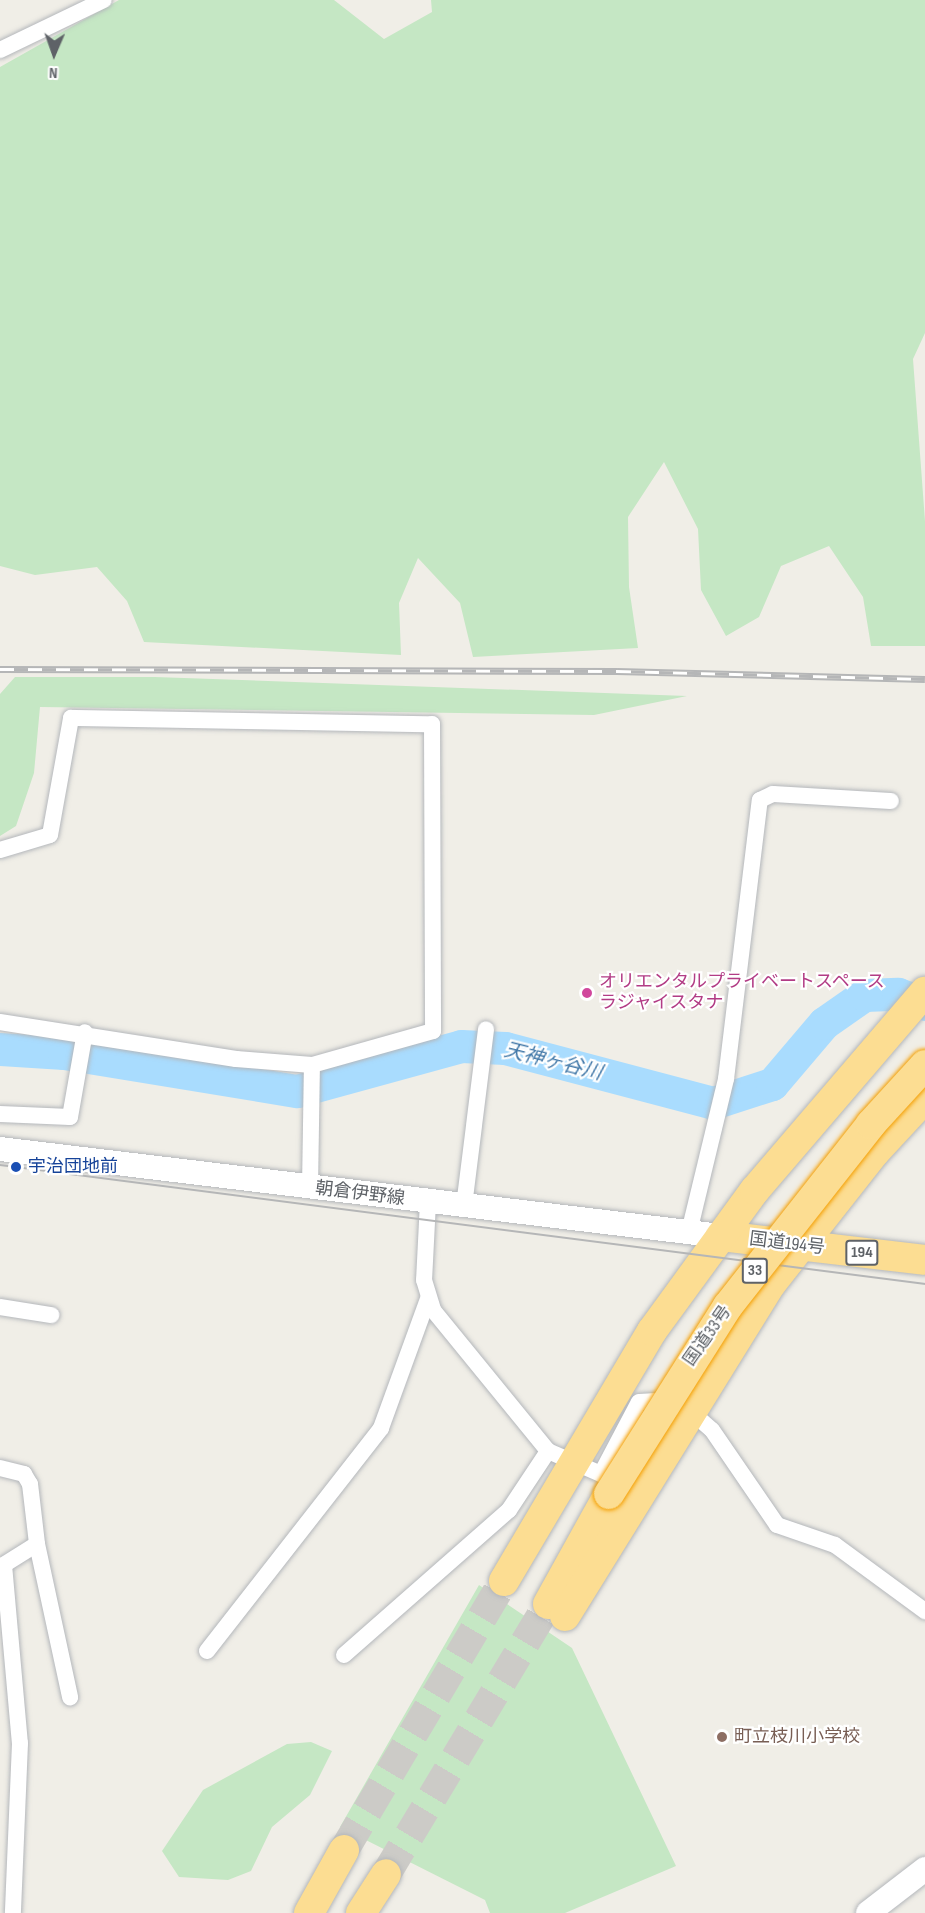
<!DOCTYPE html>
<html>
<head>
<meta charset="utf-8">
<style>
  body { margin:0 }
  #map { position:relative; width:925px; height:1913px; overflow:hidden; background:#f0eee7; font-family:"Sofia Sans Condensed","Noto Sans JP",sans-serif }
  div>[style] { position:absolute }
  .green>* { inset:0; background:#c5e7c4 }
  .river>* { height:33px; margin:-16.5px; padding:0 16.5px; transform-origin:16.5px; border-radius:16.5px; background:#a9dcfe }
  .highway-tunnel>* { height:30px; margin-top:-15px; transform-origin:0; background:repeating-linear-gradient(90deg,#cccbc7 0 30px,transparent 0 45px) }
  .roads { filter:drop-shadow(0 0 2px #b4b7bb) drop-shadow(0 0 2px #b4b7bb) }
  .street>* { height:16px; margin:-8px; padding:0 8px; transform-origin:8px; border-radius:8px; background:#fff }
  .secondary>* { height:24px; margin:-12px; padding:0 12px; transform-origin:12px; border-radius:12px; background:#fff }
  .highway>* { height:30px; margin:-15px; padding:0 15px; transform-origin:15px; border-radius:15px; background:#fcdd92 }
  .tram>* { height:1.5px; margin:-0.75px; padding:0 0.75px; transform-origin:0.75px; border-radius:0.75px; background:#b5b6b7 }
  .rail>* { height:7px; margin-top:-3.5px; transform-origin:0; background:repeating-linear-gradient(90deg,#fff 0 14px,#b5b6b7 0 28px); box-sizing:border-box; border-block:2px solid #b5b6b7 }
  .bridges { filter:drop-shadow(0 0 2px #f49f03) drop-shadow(0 0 2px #f49f03) }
  .highway-bridge>* { height:30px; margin:-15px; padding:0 15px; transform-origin:15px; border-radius:15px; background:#fcdd92 }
  .dots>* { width:16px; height:16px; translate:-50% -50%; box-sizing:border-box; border:3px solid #fff; border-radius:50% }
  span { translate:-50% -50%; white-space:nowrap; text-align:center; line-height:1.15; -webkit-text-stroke:4.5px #fff; paint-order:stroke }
  .shield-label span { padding:2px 4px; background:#fff; border:2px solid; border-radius:4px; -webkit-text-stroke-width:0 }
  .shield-label { font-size:16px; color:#5e6267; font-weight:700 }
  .hotel-label { font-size:18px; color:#b23c85 }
  .left { translate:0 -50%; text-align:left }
  .transit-label { font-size:18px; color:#164399 }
  .street-label { font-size:18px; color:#5e6267 }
  .education-label { font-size:18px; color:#785e54 }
  .water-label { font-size:20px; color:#4178a8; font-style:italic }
  .north { position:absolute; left:24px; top:24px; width:60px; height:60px; -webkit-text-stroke:4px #fff; paint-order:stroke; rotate:182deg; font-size:16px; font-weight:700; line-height:24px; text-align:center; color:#5e6267 }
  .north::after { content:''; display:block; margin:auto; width:21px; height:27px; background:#5e6267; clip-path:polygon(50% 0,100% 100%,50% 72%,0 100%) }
</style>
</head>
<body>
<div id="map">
  <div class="green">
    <div style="clip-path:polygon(119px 0,334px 0,384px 39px,432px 12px,431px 0,925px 0,925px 333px,913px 359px,925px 521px,925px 646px,871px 646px,863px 597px,829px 546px,781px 566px,759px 617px,726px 636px,701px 590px,698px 529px,664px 462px,628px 517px,629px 587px,638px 648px,473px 657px,460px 603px,418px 558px,399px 603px,401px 655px,144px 642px,127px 601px,97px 567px,35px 575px,0 566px,0 67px)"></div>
    <div style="clip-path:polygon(15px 677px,155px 677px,687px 696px,594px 715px,40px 707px,34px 773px,16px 826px,0 836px,0 694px)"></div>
    <div style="clip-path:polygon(479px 1585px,572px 1648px,676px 1866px,565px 1913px,490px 1913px,485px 1900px,340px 1827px)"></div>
    <div style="clip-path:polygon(311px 1742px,332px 1751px,310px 1795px,272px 1827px,251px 1871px,228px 1880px,179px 1877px,162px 1851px,203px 1790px,287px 1744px)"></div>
  </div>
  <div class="river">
    <div style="left:0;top:1049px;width:64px;rotate:3.6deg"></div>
    <div style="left:64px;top:1053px;width:236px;rotate:9.3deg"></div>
    <div style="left:297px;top:1091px;width:170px;rotate:-15.3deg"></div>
    <div style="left:461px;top:1046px;width:44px;rotate:2.6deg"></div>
    <div style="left:505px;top:1048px;width:215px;rotate:14.8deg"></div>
    <div style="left:713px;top:1103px;width:62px;rotate:-17.9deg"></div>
    <div style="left:772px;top:1084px;width:80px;rotate:-49.6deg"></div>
    <div style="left:824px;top:1023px;width:49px;rotate:-35deg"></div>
    <div style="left:864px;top:995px;width:34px;rotate:-2deg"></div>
    <div style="left:898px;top:994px;width:29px;rotate:20deg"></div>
  </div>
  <div class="highway-tunnel">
    <div style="left:344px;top:1850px;width:313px;rotate:-59.3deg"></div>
    <div style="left:386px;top:1874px;width:315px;rotate:-59deg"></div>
  </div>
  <div class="roads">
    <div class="street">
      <div style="left:0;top:50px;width:115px;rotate:-25.7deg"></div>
      <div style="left:0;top:850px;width:52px;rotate:-16.7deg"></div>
      <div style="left:50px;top:835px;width:119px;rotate:-79.8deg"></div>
      <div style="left:71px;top:718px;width:361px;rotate:1deg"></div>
      <div style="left:432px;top:724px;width:307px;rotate:89.8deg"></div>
      <div style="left:433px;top:1031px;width:126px;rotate:164.3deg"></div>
      <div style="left:312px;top:1065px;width:76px;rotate:-175.5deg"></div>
      <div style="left:236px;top:1059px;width:239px;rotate:-171.1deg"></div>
      <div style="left:0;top:1114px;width:70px;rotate:2.5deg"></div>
      <div style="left:70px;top:1117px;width:86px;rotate:-80deg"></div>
      <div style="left:310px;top:1188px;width:123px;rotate:-89.1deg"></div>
      <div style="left:428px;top:1202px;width:78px;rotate:92.9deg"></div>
      <div style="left:424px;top:1280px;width:31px;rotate:73deg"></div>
      <div style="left:433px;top:1310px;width:182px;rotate:50.8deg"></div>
      <div style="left:548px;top:1451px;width:58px;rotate:23.5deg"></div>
      <div style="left:601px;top:1474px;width:81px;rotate:-62.2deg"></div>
      <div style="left:639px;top:1402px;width:22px;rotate:-3deg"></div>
      <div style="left:661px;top:1401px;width:29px;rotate:18deg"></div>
      <div style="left:689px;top:1410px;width:30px;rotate:41deg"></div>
      <div style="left:712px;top:1430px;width:115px;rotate:55.6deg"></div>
      <div style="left:777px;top:1525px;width:61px;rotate:19deg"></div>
      <div style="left:835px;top:1545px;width:112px;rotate:36.3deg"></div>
      <div style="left:464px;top:1206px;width:178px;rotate:-82.9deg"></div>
      <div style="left:689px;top:1232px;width:157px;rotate:-76.4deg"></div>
      <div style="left:726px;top:1079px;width:281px;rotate:-83.1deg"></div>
      <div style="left:760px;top:800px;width:14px;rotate:-25deg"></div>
      <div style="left:773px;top:794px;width:118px;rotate:3.4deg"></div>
      <div style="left:0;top:1307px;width:52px;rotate:8.9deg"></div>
      <div style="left:0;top:1468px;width:25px;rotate:14deg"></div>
      <div style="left:24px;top:1474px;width:12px;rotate:59deg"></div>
      <div style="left:30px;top:1484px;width:60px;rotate:83.3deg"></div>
      <div style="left:37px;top:1544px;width:39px;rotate:148deg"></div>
      <div style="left:4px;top:1565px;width:179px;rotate:84.9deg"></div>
      <div style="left:20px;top:1743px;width:170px;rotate:92.4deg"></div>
      <div style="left:37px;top:1544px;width:157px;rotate:77.8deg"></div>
      <div style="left:207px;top:1651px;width:283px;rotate:-52deg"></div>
      <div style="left:381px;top:1428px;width:137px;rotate:-70deg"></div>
      <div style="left:344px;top:1655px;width:220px;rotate:-41.3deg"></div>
      <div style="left:509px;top:1510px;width:71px;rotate:-56.5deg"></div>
    </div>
    <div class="secondary">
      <div style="left:0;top:1149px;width:726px;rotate:6.88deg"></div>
      <div style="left:868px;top:1913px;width:72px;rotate:-37.7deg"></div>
    </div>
    <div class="highway">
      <div style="left:721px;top:1236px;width:205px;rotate:6.7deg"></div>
      <div style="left:504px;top:1581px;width:291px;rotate:-59.4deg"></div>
      <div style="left:652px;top:1331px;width:175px;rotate:-53.9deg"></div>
      <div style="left:755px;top:1190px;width:261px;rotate:-49.4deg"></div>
      <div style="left:548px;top:1604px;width:126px;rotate:-61deg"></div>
      <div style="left:565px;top:1616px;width:391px;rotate:-58.2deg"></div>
      <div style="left:771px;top:1284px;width:167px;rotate:-51.8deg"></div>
      <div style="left:874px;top:1153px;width:75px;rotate:-47.2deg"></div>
      <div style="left:309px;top:1913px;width:72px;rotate:-60.9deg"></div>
      <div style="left:361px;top:1913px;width:46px;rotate:-57.3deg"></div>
    </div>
  </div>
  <div class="tram">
    <div style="left:0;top:1165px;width:933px;rotate:7.33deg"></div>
  </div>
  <div class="rail">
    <div style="left:0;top:669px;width:617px;rotate:0.19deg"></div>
    <div style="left:617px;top:671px;width:308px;rotate:1.5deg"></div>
  </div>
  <div class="bridges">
    <div class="highway-bridge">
      <div style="left:609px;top:1494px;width:222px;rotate:-57.7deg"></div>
      <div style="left:728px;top:1306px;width:231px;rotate:-51.8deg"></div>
      <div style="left:871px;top:1124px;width:80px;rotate:-47.5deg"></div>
    </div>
  </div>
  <div class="dots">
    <div style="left:587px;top:993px;background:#d1479c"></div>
    <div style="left:16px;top:1167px;background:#1a4fb4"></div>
    <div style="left:722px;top:1737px;background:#8d6e63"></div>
  </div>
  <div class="shield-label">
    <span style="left:862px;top:1253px">194</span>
    <span style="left:755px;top:1271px">33</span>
  </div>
  <div class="hotel-label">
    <span class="left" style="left:599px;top:993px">オリエンタルプライベートスペース<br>ラジャイスタナ</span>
  </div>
  <div class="transit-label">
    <span class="left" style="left:28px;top:1167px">宇治団地前</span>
  </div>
  <div class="street-label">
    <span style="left:360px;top:1194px;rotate:7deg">朝倉伊野線</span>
    <span style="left:787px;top:1244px;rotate:7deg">国道194号</span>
    <span style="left:708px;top:1336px;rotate:-55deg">国道33号</span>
  </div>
  <div class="education-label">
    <span class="left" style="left:734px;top:1737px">町立枝川小学校</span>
  </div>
  <div class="water-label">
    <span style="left:553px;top:1062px;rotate:14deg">天神ヶ谷川</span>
  </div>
  <div class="north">N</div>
</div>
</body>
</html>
